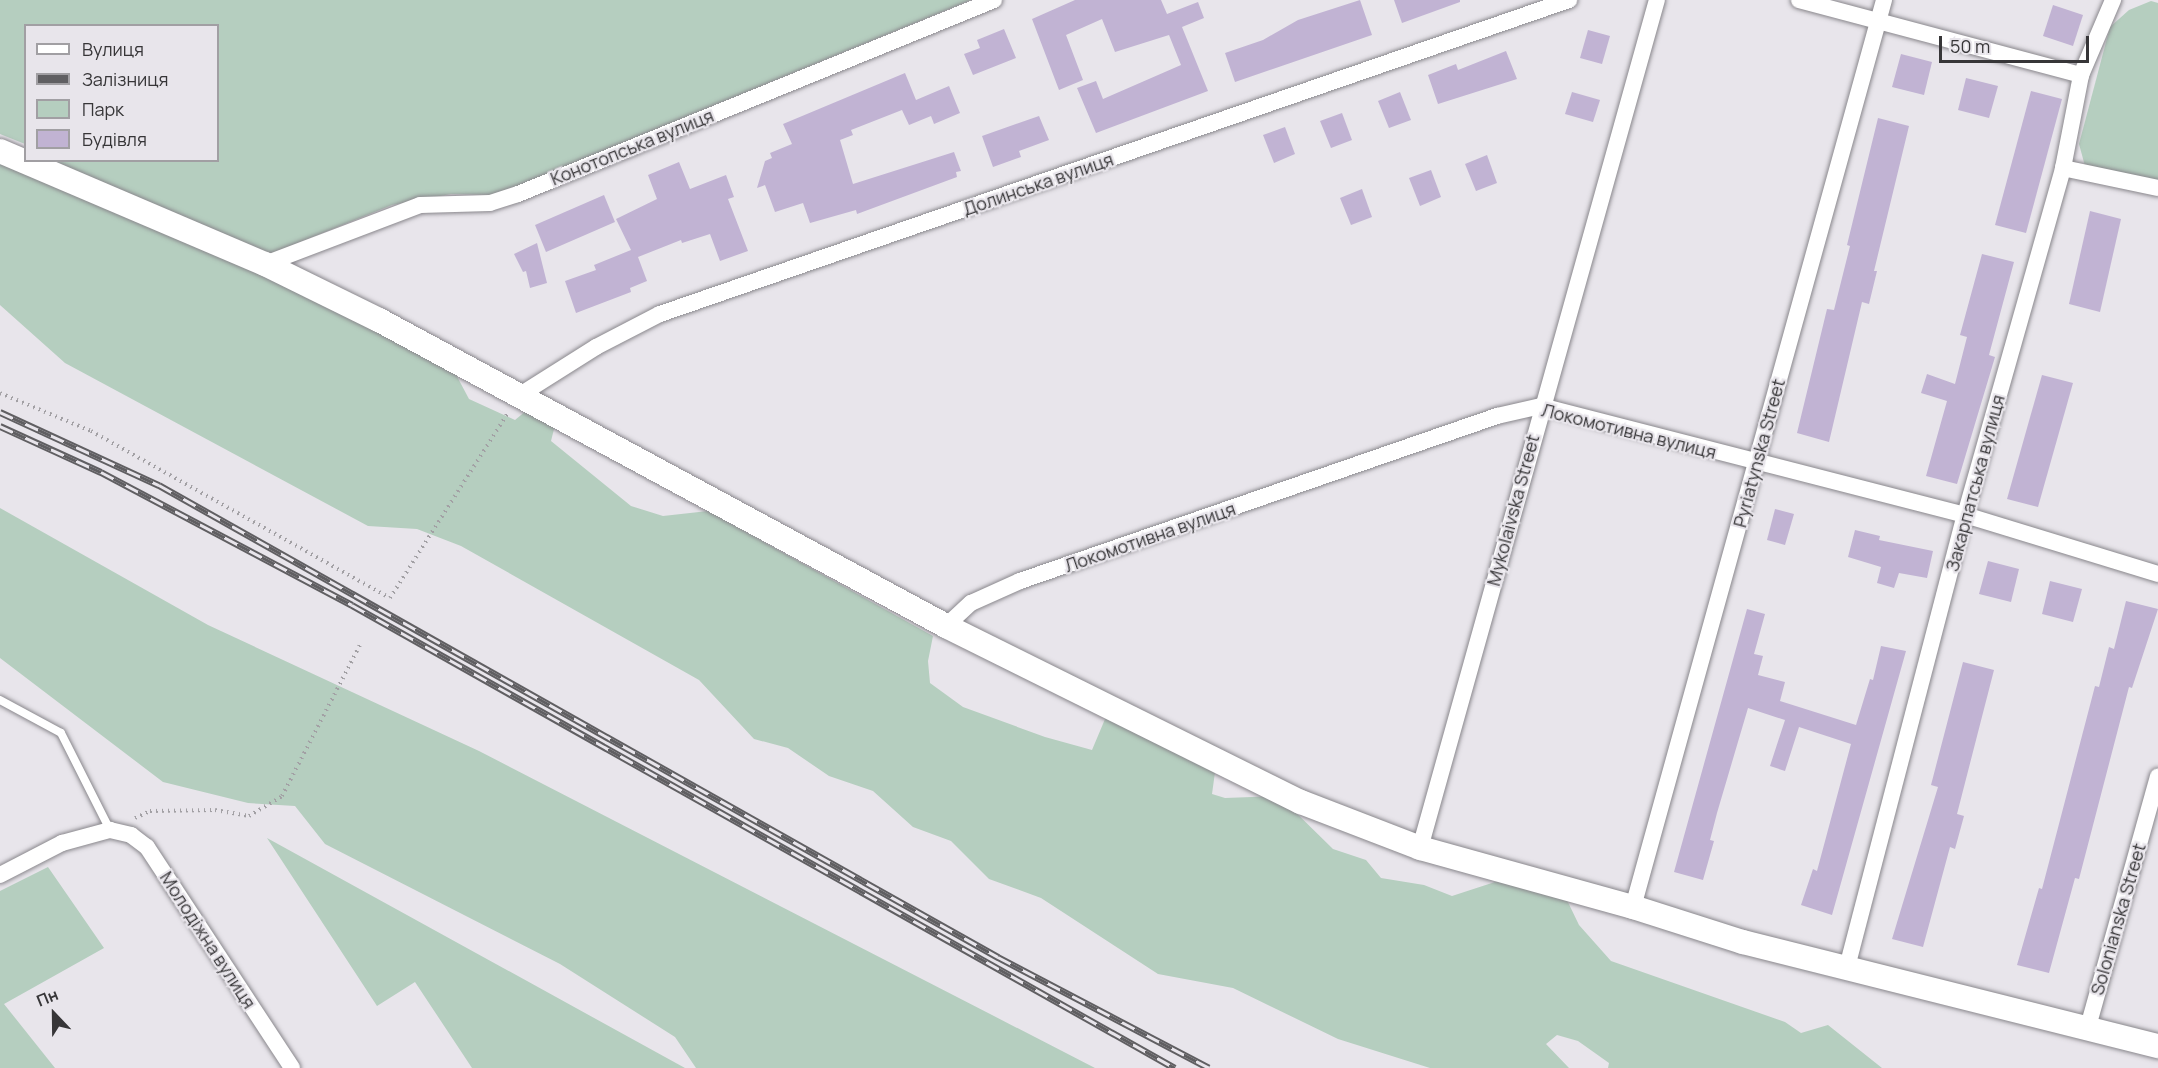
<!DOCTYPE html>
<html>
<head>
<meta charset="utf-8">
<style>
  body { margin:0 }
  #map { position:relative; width:2158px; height:1068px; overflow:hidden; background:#e8e5eb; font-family:Manrope,sans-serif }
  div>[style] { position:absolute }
  .green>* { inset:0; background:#b5cebf }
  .building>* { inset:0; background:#c1b3d3 }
  .path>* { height:4px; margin-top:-2px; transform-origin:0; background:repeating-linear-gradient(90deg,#a2a0a4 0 1.5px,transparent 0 6px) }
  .roads { filter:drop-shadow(0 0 2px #89878c) drop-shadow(0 0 2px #89878c) }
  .lane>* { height:8px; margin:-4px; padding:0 4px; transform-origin:4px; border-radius:4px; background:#fff }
  .street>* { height:16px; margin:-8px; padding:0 8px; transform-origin:8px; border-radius:8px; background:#fff }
  .secondary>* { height:24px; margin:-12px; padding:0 12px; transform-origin:12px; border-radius:12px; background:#fff }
  .rail>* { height:7px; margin-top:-3.5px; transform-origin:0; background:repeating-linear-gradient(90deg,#e8e5eb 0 14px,#605f62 0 28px); box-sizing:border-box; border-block:2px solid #605f62 }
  span { translate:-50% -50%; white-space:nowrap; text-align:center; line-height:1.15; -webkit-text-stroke:4.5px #e8e5eb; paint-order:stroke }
  .street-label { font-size:18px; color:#373638 }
  .legend { position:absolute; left:24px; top:24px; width:195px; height:138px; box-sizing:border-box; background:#e8e5eb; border:2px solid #a19fa3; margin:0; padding:8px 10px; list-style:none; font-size:18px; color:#373638 }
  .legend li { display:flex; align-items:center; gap:12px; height:30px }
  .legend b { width:30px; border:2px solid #a19fa3 }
  .north { position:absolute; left:24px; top:984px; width:60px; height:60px; -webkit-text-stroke:4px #e8e5eb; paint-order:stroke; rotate:338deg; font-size:16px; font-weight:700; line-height:24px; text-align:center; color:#373638 }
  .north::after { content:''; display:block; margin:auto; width:21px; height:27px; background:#373638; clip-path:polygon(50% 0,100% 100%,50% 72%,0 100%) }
  .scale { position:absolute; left:1939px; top:36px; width:150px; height:27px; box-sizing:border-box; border:3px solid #373638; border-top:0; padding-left:8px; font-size:18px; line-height:21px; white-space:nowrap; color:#373638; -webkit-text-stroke:4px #e8e5eb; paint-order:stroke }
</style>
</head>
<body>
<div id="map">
  <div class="green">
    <div style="clip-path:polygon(0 0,971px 0,496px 195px,451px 194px,392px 205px,263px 257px,54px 161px,218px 160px,218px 26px,26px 26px,25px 144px,0 134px)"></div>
    <div style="clip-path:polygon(2151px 1px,2158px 3px,2158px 183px,2085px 166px,2079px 144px,2110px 27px,2129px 10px)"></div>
    <div style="clip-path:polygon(0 163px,268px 273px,452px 367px,469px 399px,515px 420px,527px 410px,555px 425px,551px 441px,631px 506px,663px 516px,708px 511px,933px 636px,928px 661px,930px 683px,963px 707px,1045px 737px,1092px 750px,1108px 712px,1216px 765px,1212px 794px,1225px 798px,1279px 796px,1333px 849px,1366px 860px,1381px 878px,1424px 885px,1452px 896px,1498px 881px,1565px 896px,1579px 925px,1611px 961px,1785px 1022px,1801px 1033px,1828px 1025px,1882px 1068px,1608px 1068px,1609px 1063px,1578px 1041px,1557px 1035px,1546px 1044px,1569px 1068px,1430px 1068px,1338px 1039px,1233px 988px,1158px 974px,1041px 898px,989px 879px,951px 841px,913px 827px,873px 791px,829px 776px,788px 748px,754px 739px,699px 680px,461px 546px,417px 529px,368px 526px,65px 363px,0 305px)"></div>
    <div style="clip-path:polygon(0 508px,208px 625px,479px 751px,1095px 1068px,696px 1068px,675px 1037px,560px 964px,325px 844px,295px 806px,248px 803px,163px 782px,0 658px)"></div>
    <div style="clip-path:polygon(267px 838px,685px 1068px,472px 1068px,415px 982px,377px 1006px)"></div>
    <div style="clip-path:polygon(48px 867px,104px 948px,4px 1004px,55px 1068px,0 1068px,0 891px)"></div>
  </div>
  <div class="building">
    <div style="clip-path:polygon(1075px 0,1161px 0,1167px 14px,1198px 2px,1204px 18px,1182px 27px,1208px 91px,1096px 133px,1077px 88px,1096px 81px,1103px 99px,1181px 65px,1169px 35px,1115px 52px,1102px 19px,1066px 35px,1083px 80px,1059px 90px,1032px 19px)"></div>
    <div style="clip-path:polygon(1360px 0,1372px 35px,1235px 82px,1225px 53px,1263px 40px,1298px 20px)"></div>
    <div style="clip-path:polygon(1394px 0,1460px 0,1460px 2px,1402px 23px)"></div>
    <div style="clip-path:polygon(2053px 5px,2083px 15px,2073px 46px,2043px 36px)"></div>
    <div style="clip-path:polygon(1004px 29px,1016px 58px,973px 75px,964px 54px,980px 48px,977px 40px)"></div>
    <div style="clip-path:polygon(1588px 30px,1610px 36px,1602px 64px,1580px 58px)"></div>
    <div style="clip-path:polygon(1506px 51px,1517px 79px,1438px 104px,1428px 75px,1456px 64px,1458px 70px)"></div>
    <div style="clip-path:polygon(1901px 54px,1932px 62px,1924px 95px,1892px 87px)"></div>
    <div style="clip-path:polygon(905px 73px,916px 100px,949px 86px,960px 113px,934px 124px,931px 116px,909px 125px,902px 110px,851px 130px,853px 135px,840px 140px,853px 184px,954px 152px,961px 171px,956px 172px,957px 177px,857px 214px,856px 210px,810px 223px,803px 203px,775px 212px,765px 185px,757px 188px,765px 161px,772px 158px,770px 153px,792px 144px,783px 124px)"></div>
    <div style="clip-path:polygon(1966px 78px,1998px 86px,1989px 118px,1958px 110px)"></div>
    <div style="clip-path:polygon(2031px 91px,2062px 99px,2026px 233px,1995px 225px)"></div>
    <div style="clip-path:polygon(1400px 92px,1411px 120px,1389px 128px,1378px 101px)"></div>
    <div style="clip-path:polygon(1572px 92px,1600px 100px,1593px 122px,1565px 114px)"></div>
    <div style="clip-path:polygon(1342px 113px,1352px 140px,1331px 148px,1320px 121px)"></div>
    <div style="clip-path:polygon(1039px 116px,1049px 140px,1019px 151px,1021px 157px,993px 167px,982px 136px)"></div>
    <div style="clip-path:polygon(1878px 118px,1909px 126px,1874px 271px,1877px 271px,1869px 304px,1862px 302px,1829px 442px,1797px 433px,1827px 309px,1834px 310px,1850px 246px,1847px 245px)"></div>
    <div style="clip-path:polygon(1285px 127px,1295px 154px,1274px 163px,1263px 135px)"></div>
    <div style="clip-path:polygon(1487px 155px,1497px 183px,1476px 191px,1465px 164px)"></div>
    <div style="clip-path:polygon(679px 162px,690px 189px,726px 175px,734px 197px,728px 199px,748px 251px,720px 261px,710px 234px,682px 243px,681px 240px,638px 257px,647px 281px,630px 288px,631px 292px,576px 313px,565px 281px,596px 270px,594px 265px,631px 250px,616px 219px,657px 199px,648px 175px)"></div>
    <div style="clip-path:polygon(1431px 170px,1441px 197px,1420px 206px,1409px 178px)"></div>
    <div style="clip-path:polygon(1362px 189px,1372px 217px,1351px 225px,1340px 198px)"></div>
    <div style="clip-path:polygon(604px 195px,615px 222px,546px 252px,535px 225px)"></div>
    <div style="clip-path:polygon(2090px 211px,2121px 219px,2100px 312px,2069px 304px)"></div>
    <div style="clip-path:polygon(537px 243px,547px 283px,530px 288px,526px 271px,523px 272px,514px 254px)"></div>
    <div style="clip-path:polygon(1982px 254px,2014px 262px,1989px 355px,1995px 357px,1957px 484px,1926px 476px,1947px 401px,1921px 393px,1927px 374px,1955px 384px,1967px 337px,1960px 335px)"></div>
    <div style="clip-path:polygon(2042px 375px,2073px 383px,2038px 507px,2007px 499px)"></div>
    <div style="clip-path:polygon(1775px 509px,1794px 514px,1785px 545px,1767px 540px)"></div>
    <div style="clip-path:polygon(1855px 530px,1880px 536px,1879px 540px,1933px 551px,1927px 578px,1899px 573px,1894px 588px,1877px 583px,1881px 567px,1848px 557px)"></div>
    <div style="clip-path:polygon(1988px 561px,2019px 569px,2011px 602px,1979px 594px)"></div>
    <div style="clip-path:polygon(2050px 581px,2082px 589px,2073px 622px,2042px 614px)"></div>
    <div style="clip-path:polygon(2126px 601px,2158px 609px,2132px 688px,2129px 687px,2079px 879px,2075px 878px,2049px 973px,2017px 965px,2039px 888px,2042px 889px,2095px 686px,2099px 687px,2109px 647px,2114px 649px)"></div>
    <div style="clip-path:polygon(1747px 609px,1765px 614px,1754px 654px,1763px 656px,1758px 675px,1785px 682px,1780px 701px,1856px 725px,1870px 679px,1873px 680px,1881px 646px,1906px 651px,1832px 915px,1801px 905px,1813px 869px,1817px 871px,1851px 744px,1799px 727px,1785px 771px,1770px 766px,1785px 720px,1748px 708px,1717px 813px,1710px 840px,1714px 841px,1703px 880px,1674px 872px)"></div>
    <div style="clip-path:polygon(1963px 662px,1994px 670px,1957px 814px,1964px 816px,1955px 849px,1950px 847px,1923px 947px,1892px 939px,1938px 787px,1931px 785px)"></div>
  </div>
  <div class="path">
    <div style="left:0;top:393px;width:99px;rotate:22.7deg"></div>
    <div style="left:91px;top:431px;width:342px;rotate:29.2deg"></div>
    <div style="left:390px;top:598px;width:219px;rotate:-57.5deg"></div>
    <div style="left:135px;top:818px;width:17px;rotate:-25deg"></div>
    <div style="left:150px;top:811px;width:65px;rotate:-0.9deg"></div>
    <div style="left:215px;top:810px;width:35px;rotate:10deg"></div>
    <div style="left:249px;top:816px;width:39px;rotate:-31deg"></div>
    <div style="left:282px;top:796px;width:170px;rotate:-62.7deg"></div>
  </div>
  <div class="roads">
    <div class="lane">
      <div style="left:0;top:700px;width:69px;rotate:28.4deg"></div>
      <div style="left:61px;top:733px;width:109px;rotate:63.2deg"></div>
    </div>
    <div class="street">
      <div style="left:1799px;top:0;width:292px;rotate:14.9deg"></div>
      <div style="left:2063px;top:168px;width:97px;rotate:11.9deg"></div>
      <div style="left:265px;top:264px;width:166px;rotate:-20.8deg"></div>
      <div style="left:420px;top:205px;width:70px;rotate:-1.6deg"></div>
      <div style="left:490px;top:203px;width:29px;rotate:-18deg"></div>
      <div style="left:518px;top:194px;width:514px;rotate:-22.17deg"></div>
      <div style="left:520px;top:395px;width:90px;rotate:-32.3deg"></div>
      <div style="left:596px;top:347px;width:72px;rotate:-27.3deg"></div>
      <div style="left:660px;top:314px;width:962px;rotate:-19.06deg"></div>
      <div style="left:946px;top:626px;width:34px;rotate:-43deg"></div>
      <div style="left:971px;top:603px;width:54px;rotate:-24.2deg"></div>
      <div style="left:1020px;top:581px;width:505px;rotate:-19.08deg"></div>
      <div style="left:1497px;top:416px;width:45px;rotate:-12.8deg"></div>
      <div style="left:1541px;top:406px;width:438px;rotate:14.4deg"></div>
      <div style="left:1965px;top:515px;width:202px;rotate:17deg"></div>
      <div style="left:1420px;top:848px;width:880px;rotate:-74.39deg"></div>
      <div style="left:0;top:875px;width:70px;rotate:-27.3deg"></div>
      <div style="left:62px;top:843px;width:50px;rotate:-15.2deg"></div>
      <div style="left:110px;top:830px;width:22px;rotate:13deg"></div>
      <div style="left:131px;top:835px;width:20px;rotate:37deg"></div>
      <div style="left:147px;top:847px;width:264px;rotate:56.7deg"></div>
      <div style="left:1633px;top:907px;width:941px;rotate:-74.53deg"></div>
      <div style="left:1846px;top:971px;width:471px;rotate:-75.4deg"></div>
      <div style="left:1965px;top:515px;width:361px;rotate:-74.2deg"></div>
      <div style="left:2063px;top:168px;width:95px;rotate:-79deg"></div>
      <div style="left:2081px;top:75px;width:82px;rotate:-66.9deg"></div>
      <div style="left:2088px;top:1027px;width:260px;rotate:-74.4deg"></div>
    </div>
    <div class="secondary">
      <div style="left:0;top:151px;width:288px;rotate:23.1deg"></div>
      <div style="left:265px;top:264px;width:127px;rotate:26.2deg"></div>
      <div style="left:379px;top:320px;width:644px;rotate:28.35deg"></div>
      <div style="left:946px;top:626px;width:396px;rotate:26.4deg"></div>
      <div style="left:1301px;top:802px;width:128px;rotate:21.1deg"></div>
      <div style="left:1420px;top:848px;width:221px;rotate:15.5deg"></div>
      <div style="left:1633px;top:907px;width:115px;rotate:17.7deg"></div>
      <div style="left:1743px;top:942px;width:428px;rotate:14.1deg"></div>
    </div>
  </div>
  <div class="rail">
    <div style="left:0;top:412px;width:175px;rotate:24.7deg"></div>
    <div style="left:159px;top:485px;width:963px;rotate:29.36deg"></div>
    <div style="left:998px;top:957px;width:238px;rotate:27.7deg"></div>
    <div style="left:0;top:426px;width:111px;rotate:24.5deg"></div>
    <div style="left:101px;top:472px;width:284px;rotate:27.9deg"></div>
    <div style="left:352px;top:605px;width:944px;rotate:29.36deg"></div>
  </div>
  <div class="street-label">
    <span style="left:632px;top:147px;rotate:-22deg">Конотопська вулиця</span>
    <span style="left:1038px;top:184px;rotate:-19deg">Долинська вулиця</span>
    <span style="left:1629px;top:431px;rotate:14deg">Локомотивна вулиця</span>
    <span style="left:1759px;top:453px;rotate:-75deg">Pyriatynska Street</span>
    <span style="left:1975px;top:483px;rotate:-75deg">Закарпатська вулиця</span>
    <span style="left:1513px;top:510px;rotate:-75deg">Mykolaivska Street</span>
    <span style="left:1150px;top:537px;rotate:-19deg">Локомотивна вулиця</span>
    <span style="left:2118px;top:919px;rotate:-74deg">Solonianska Street</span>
    <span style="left:208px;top:940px;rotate:57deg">Молодіжна вулиця</span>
  </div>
  <ul class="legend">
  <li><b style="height:8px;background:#fff"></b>Вулиця</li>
  <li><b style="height:8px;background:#605f62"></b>Залізниця</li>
  <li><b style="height:16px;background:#b5cebf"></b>Парк</li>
  <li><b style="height:16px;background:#c1b3d3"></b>Будівля</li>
  </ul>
  <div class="north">Пн</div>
  <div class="scale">50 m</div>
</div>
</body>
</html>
